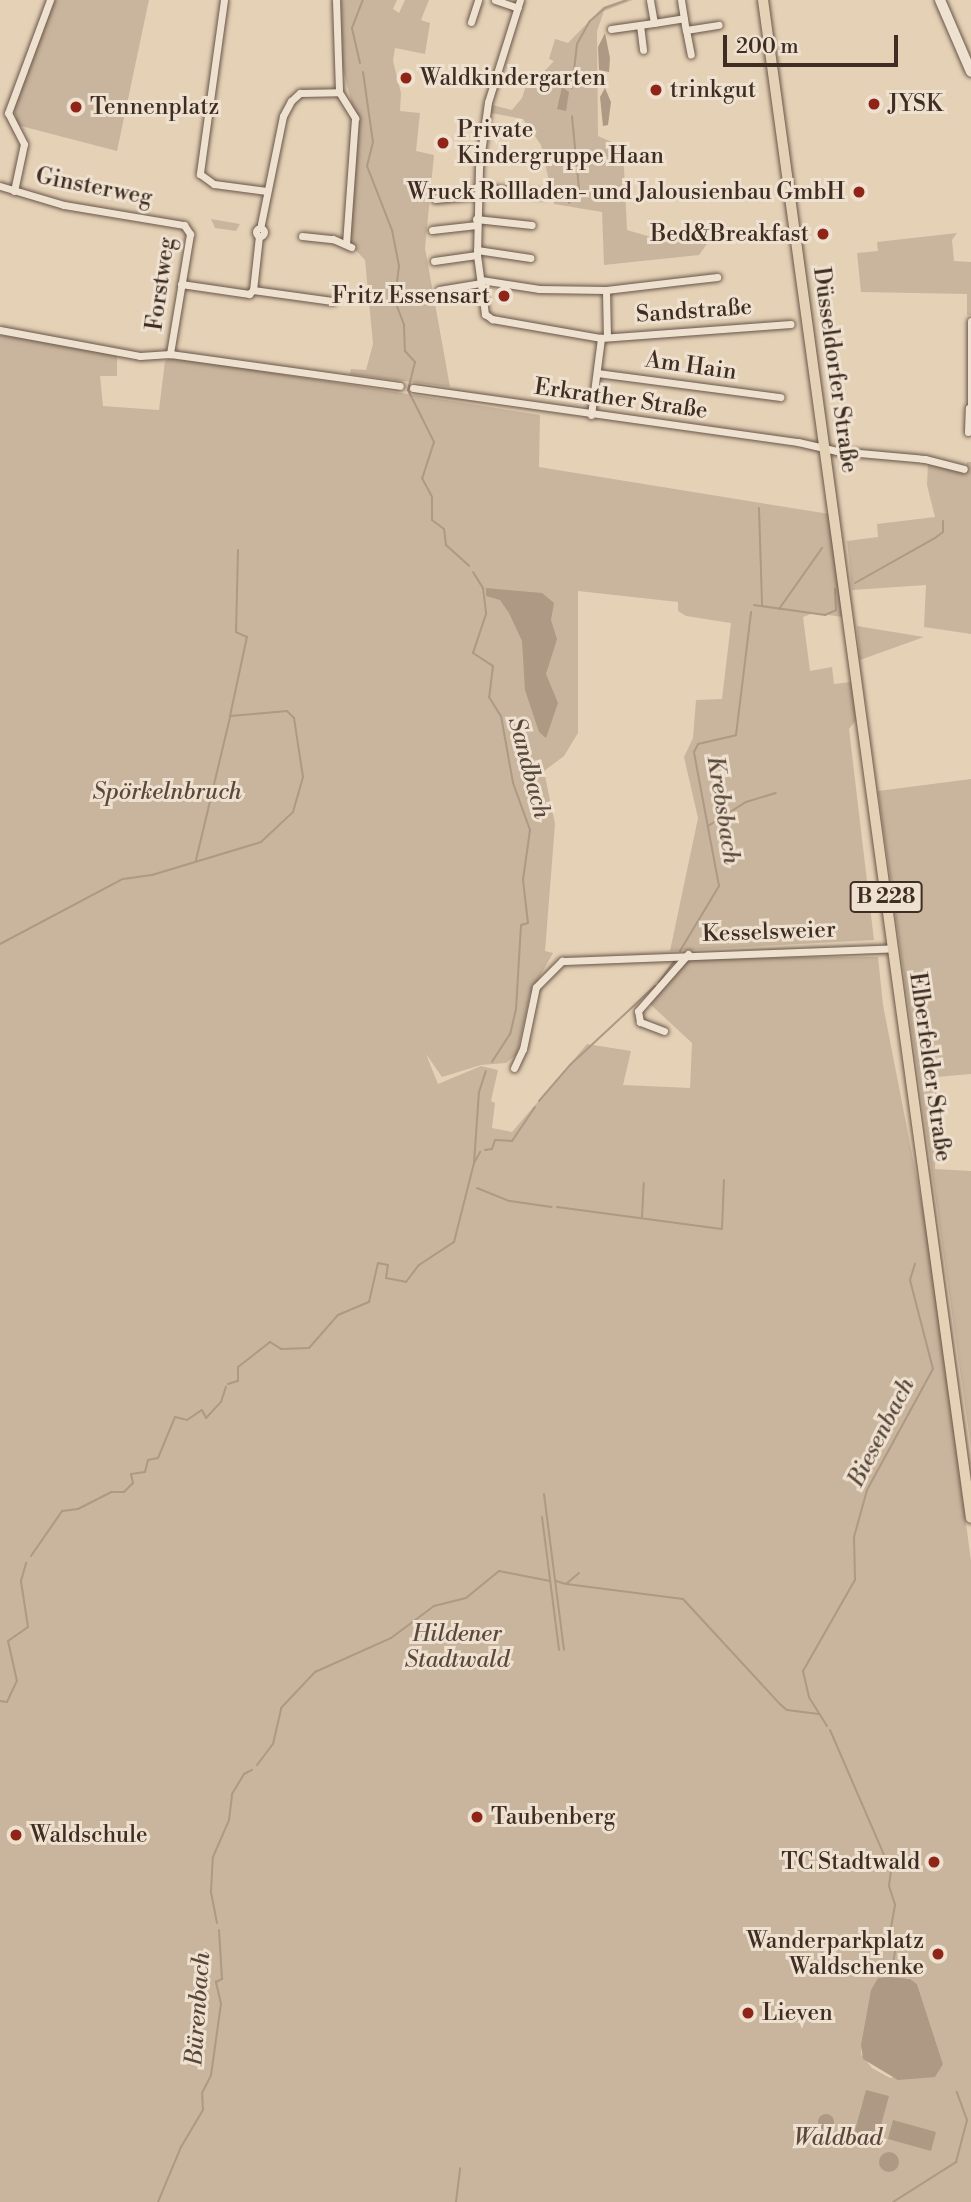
<!DOCTYPE html>
<html>
<head>
<meta charset="utf-8">
<style>
  body { margin:0 }
  #map { position:relative; width:971px; height:2202px; overflow:hidden; background:#e5d1b6; font-family:"Libre Bodoni",serif }
  div>[style] { position:absolute }
  .green>* { inset:0; background:#c9b59d }
  .water>* { inset:0; background:#ad9984 }
  .round { border-radius:50% }
  .stream>* { height:2px; margin:-1px; padding:0 1px; transform-origin:1px; border-radius:1px; background:#ad9984 }
  .roads { filter:drop-shadow(0 0 2px #685548) drop-shadow(0 0 2px #685548) }
  .street>* { height:7px; margin:-3.5px; padding:0 3.5px; transform-origin:3.5px; border-radius:3.5px; background:#eee1d0 }
  .street>.ring { margin:-3.5px; padding:0; box-sizing:content-box; background:none; border:7px solid #eee1d0; border-radius:50% }
  .secondary>* { height:10px; margin:-5px; padding:0 5px; transform-origin:5px; border-radius:5px; background:#eee1d0 }
  .primary>* { height:10px; margin:-5px; padding:0 5px; transform-origin:5px; border-radius:5px; background:#e5d1b6 }
  .dots>* { width:19px; height:19px; translate:-50% -50%; box-sizing:border-box; border:4px solid #eee1d0; border-radius:50% }
  span { translate:-50% -50%; white-space:nowrap; text-align:center; line-height:1.15; -webkit-text-stroke:6px #eee1d0; paint-order:stroke }
  .shield-label span { padding:2px 5px; background:#eee1d0; border:2px solid; border-radius:5px; -webkit-text-stroke-width:0 }
  .shield-label { font-size:21px; color:#3f2c23; font-weight:700 }
  .poi-label { font-size:23px; color:#3f2c23 }
  .left { translate:0 -50%; text-align:left }
  .right { translate:-100% -50%; text-align:right }
  .street-label { font-size:23px; color:#3f2c23 }
  .park-label { font-size:23px; color:#5b473b; font-style:italic }
  .water-label { font-size:24px; color:#5a473b; font-style:italic }
  .scale { position:absolute; left:723px; top:35px; width:175px; height:32px; box-sizing:border-box; border:4px solid #3f2c23; border-top:0; padding-left:9px; font-size:21px; line-height:24px; white-space:nowrap; color:#3f2c23; -webkit-text-stroke:5px #eee1d0; paint-order:stroke }
</style>
</head>
<body>
<div id="map">
  <div class="green">
    <div style="clip-path:polygon(53px 0,149px 0,117px 151px,17px 125px,14px 107px)"></div>
    <div style="clip-path:polygon(341px 0,397px 0,393px 9px,399px 13px,405px 0,429px 0,421px 20px,430px 23px,425px 54px,395px 48px,393px 61px,401px 93px,400px 111px,420px 113px,416px 151px,434px 155px,425px 248px,450px 387px,350px 374px,351px 369px,366px 370px,373px 344px,365px 260px,344px 238px,352px 104px,342px 66px)"></div>
    <div style="clip-path:polygon(623px 0,633px 0,604px 11px,597px 31px,598px 136px,623px 147px,627px 230px,668px 242px,712px 237px,699px 255px,604px 265px,602px 212px,554px 204px,541px 145px,523px 119px,491px 113px,492px 105px,512px 110px,522px 98px,529px 76px,539px 77px,554px 61px,549px 59px,555px 39px,568px 43px,603px 7px)"></div>
    <div style="clip-path:polygon(211px 219px,240px 224px,236px 231px,215px 228px)"></div>
    <div style="clip-path:polygon(957px 233px,952px 240px,954px 261px,971px 262px,971px 315px,967px 315px,967px 294px,861px 292px,857px 253px,878px 251px,877px 242px)"></div>
    <div style="clip-path:polygon(evenodd,0 335px,117px 353px,117px 376px,100px 376px,103px 406px,159px 410px,165px 361px,174px 357px,540px 415px,539px 467px,829px 514px,843px 617px,813px 613px,803px 617px,810px 671px,832px 667px,834px 684px,851px 682px,856px 720px,849px 729px,874px 940px,670px 951px,698px 818px,684px 757px,693px 738px,696px 700px,722px 699px,731px 623px,686px 616px,678px 611px,678px 602px,578px 591px,578px 733px,564px 756px,544px 771px,555px 824px,545px 951px,553px 953px,530px 994px,517px 1054px,506px 1063px,481px 1065px,442px 1077px,426px 1054px,438px 1084px,481px 1066px,498px 1070px,491px 1101px,495px 1103px,492px 1128px,512px 1132px,587px 1044px,631px 1051px,623px 1085px,690px 1088px,692px 1043px,649px 1003px,685px 958px,878px 957px,883px 1005px,928px 1236px,971px 1561px,971px 2202px,0 2202px,0 335px,908px 1978px,917px 1984px,943px 2064px,890px 2078px,872px 2068px,861px 2054px,862px 2043px,871px 1993px,908px 1978px)"></div>
    <div style="clip-path:polygon(967px 462px,971px 462px,971px 634px,924px 627px,926px 585px,852px 590px,847px 541px,878px 537px,877px 524px,935px 517px,927px 485px,928px 464px,963px 473px)"></div>
    <div style="clip-path:polygon(857px 626px,924px 637px,860px 660px)"></div>
    <div style="clip-path:polygon(971px 779px,971px 1074px,937px 1077px,935px 1169px,971px 1171px,971px 1448px,878px 791px)"></div>
  </div>
  <div class="water">
    <div style="clip-path:polygon(605px 33px,610px 58px,609px 72px,599px 70px,598px 47px)"></div>
    <div style="clip-path:polygon(562px 87px,569px 92px,566px 111px,557px 109px)"></div>
    <div style="clip-path:polygon(605px 88px,611px 102px,608px 125px,603px 126px,600px 97px)"></div>
    <div style="clip-path:polygon(486px 588px,542px 593px,554px 603px,551px 620px,557px 639px,546px 674px,558px 703px,546px 738px,539px 732px,525px 690px,522px 641px,509px 613px,500px 600px,486px 596px)"></div>
    <div style="clip-path:polygon(890px 1977px,910px 1979px,917px 1984px,943px 2064px,935px 2077px,898px 2080px,863px 2059px,861px 2045px,871px 1990px,878px 1978px)"></div>
    <div style="clip-path:polygon(866px 2090px,889px 2096px,877px 2140px,854px 2134px)"></div>
    <div class="round" style="left:818px;top:2114px;width:16px;height:16px"></div>
    <div style="clip-path:polygon(893px 2120px,936px 2132px,931px 2151px,888px 2139px)"></div>
    <div class="round" style="left:879px;top:2152px;width:20px;height:20px"></div>
  </div>
  <div class="stream">
    <div style="left:360px;top:63px;width:36px;rotate:-103deg"></div>
    <div style="left:352px;top:28px;width:30px;rotate:-69deg"></div>
    <div style="left:363px;top:72px;width:71px;rotate:81.9deg"></div>
    <div style="left:373px;top:142px;width:25px;rotate:104deg"></div>
    <div style="left:367px;top:166px;width:69px;rotate:68.7deg"></div>
    <div style="left:392px;top:230px;width:37px;rotate:79deg"></div>
    <div style="left:399px;top:266px;width:35px;rotate:97deg"></div>
    <div style="left:395px;top:301px;width:26px;rotate:69deg"></div>
    <div style="left:404px;top:325px;width:26px;rotate:88deg"></div>
    <div style="left:405px;top:351px;width:15px;rotate:48deg"></div>
    <div style="left:415px;top:362px;width:29px;rotate:104deg"></div>
    <div style="left:408px;top:390px;width:58px;rotate:63.4deg"></div>
    <div style="left:434px;top:442px;width:38px;rotate:108deg"></div>
    <div style="left:422px;top:478px;width:21px;rotate:62deg"></div>
    <div style="left:432px;top:497px;width:23px;rotate:90deg"></div>
    <div style="left:432px;top:520px;width:15px;rotate:37deg"></div>
    <div style="left:444px;top:529px;width:16px;rotate:83deg"></div>
    <div style="left:446px;top:545px;width:31px;rotate:42deg"></div>
    <div style="left:572px;top:88px;width:44px;rotate:-83.5deg"></div>
    <div style="left:577px;top:44px;width:26px;rotate:-61deg"></div>
    <div style="left:590px;top:21px;width:20px;rotate:-41deg"></div>
    <div style="left:605px;top:8px;width:23px;rotate:-20deg"></div>
    <div style="left:569px;top:203px;width:17px;rotate:-54deg"></div>
    <div style="left:579px;top:189px;width:73px;rotate:-95.5deg"></div>
    <div style="left:759px;top:508px;width:97px;rotate:88.2deg"></div>
    <div style="left:473px;top:572px;width:19px;rotate:58deg"></div>
    <div style="left:483px;top:588px;width:26px;rotate:83deg"></div>
    <div style="left:486px;top:614px;width:41px;rotate:108.4deg"></div>
    <div style="left:473px;top:653px;width:24px;rotate:33deg"></div>
    <div style="left:493px;top:666px;width:31px;rotate:97deg"></div>
    <div style="left:489px;top:697px;width:22px;rotate:58deg"></div>
    <div style="left:501px;top:716px;width:68px;rotate:79.8deg"></div>
    <div style="left:513px;top:783px;width:50px;rotate:70.1deg"></div>
    <div style="left:530px;top:830px;width:50px;rotate:98deg"></div>
    <div style="left:523px;top:880px;width:43px;rotate:83.4deg"></div>
    <div style="left:528px;top:923px;width:7px;rotate:164deg"></div>
    <div style="left:521px;top:925px;width:84px;rotate:93.4deg"></div>
    <div style="left:516px;top:1009px;width:26px;rotate:103deg"></div>
    <div style="left:510px;top:1034px;width:33px;rotate:123deg"></div>
    <div style="left:855px;top:583px;width:92px;rotate:-29.4deg"></div>
    <div style="left:935px;top:538px;width:10px;rotate:-37deg"></div>
    <div style="left:943px;top:532px;width:11px;rotate:-90deg"></div>
    <div style="left:754px;top:605px;width:72px;rotate:8deg"></div>
    <div style="left:825px;top:615px;width:12px;rotate:-24deg"></div>
    <div style="left:836px;top:610px;width:21px;rotate:-93deg"></div>
    <div style="left:779px;top:609px;width:75px;rotate:-54.8deg"></div>
    <div style="left:708px;top:826px;width:45px;rotate:-32.3deg"></div>
    <div style="left:746px;top:802px;width:31px;rotate:-17deg"></div>
    <div style="left:196px;top:860px;width:147px;rotate:-76.6deg"></div>
    <div style="left:0;top:944px;width:139px;rotate:-27.9deg"></div>
    <div style="left:123px;top:879px;width:29px;rotate:-8deg"></div>
    <div style="left:152px;top:875px;width:114px;rotate:-16.8deg"></div>
    <div style="left:261px;top:842px;width:44px;rotate:-43.2deg"></div>
    <div style="left:293px;top:812px;width:36px;rotate:-74deg"></div>
    <div style="left:303px;top:777px;width:60px;rotate:-98.7deg"></div>
    <div style="left:294px;top:718px;width:10px;rotate:-135deg"></div>
    <div style="left:287px;top:711px;width:57px;rotate:175deg"></div>
    <div style="left:230px;top:716px;width:81px;rotate:-77.9deg"></div>
    <div style="left:247px;top:637px;width:12px;rotate:-156deg"></div>
    <div style="left:236px;top:632px;width:82px;rotate:-88.6deg"></div>
    <div style="left:680px;top:951px;width:76px;rotate:-59deg"></div>
    <div style="left:719px;top:886px;width:136px;rotate:-100.6deg"></div>
    <div style="left:694px;top:752px;width:9px;rotate:-63deg"></div>
    <div style="left:698px;top:744px;width:39px;rotate:-13deg"></div>
    <div style="left:736px;top:735px;width:124px;rotate:-83deg"></div>
    <div style="left:659px;top:982px;width:29px;rotate:-54deg"></div>
    <div style="left:539px;top:1101px;width:48px;rotate:-49.3deg"></div>
    <div style="left:570px;top:1065px;width:116px;rotate:-42.9deg"></div>
    <div style="left:485px;top:1150px;width:7px;rotate:-8deg"></div>
    <div style="left:492px;top:1149px;width:9px;rotate:-72deg"></div>
    <div style="left:495px;top:1140px;width:17px;rotate:3deg"></div>
    <div style="left:512px;top:1141px;width:41px;rotate:-55.9deg"></div>
    <div style="left:474px;top:1163px;width:13px;rotate:-61deg"></div>
    <div style="left:477px;top:1188px;width:35px;rotate:22deg"></div>
    <div style="left:510px;top:1201px;width:42px;rotate:8.1deg"></div>
    <div style="left:557px;top:1207px;width:166px;rotate:7.6deg"></div>
    <div style="left:722px;top:1229px;width:49px;rotate:-87.7deg"></div>
    <div style="left:642px;top:1217px;width:34px;rotate:-87deg"></div>
    <div style="left:228px;top:1384px;width:10px;rotate:-17deg"></div>
    <div style="left:238px;top:1381px;width:14px;rotate:-90deg"></div>
    <div style="left:238px;top:1367px;width:41px;rotate:-38deg"></div>
    <div style="left:270px;top:1342px;width:13px;rotate:32deg"></div>
    <div style="left:281px;top:1349px;width:28px;rotate:-2deg"></div>
    <div style="left:309px;top:1348px;width:44px;rotate:-48.7deg"></div>
    <div style="left:338px;top:1315px;width:34px;rotate:-23deg"></div>
    <div style="left:369px;top:1302px;width:40px;rotate:-77deg"></div>
    <div style="left:378px;top:1263px;width:10px;rotate:11deg"></div>
    <div style="left:388px;top:1265px;width:13px;rotate:99deg"></div>
    <div style="left:386px;top:1278px;width:20px;rotate:11deg"></div>
    <div style="left:406px;top:1282px;width:21px;rotate:-53deg"></div>
    <div style="left:419px;top:1265px;width:42px;rotate:-33.3deg"></div>
    <div style="left:454px;top:1242px;width:81px;rotate:-75.8deg"></div>
    <div style="left:474px;top:1163px;width:71px;rotate:-86deg"></div>
    <div style="left:479px;top:1092px;width:22px;rotate:-72deg"></div>
    <div style="left:544px;top:1494px;width:157px;rotate:82.7deg"></div>
    <div style="left:542px;top:1517px;width:134px;rotate:82.7deg"></div>
    <div style="left:31px;top:1556px;width:55px;rotate:-55.4deg"></div>
    <div style="left:62px;top:1511px;width:16px;rotate:-7deg"></div>
    <div style="left:78px;top:1509px;width:38px;rotate:-27deg"></div>
    <div style="left:112px;top:1492px;width:12px"></div>
    <div style="left:124px;top:1492px;width:13px;rotate:-45deg"></div>
    <div style="left:133px;top:1483px;width:9px;rotate:-103deg"></div>
    <div style="left:131px;top:1474px;width:14px;rotate:-8deg"></div>
    <div style="left:145px;top:1472px;width:12px;rotate:-76deg"></div>
    <div style="left:148px;top:1460px;width:10px;rotate:-11deg"></div>
    <div style="left:158px;top:1458px;width:44px;rotate:-67.5deg"></div>
    <div style="left:175px;top:1417px;width:12px;rotate:14deg"></div>
    <div style="left:187px;top:1420px;width:18px;rotate:-34deg"></div>
    <div style="left:202px;top:1410px;width:9px;rotate:63deg"></div>
    <div style="left:206px;top:1418px;width:22px;rotate:-47deg"></div>
    <div style="left:221px;top:1402px;width:16px;rotate:-72deg"></div>
    <div style="left:556px;top:1581px;width:10px;rotate:17deg"></div>
    <div style="left:566px;top:1584px;width:17px;rotate:-40deg"></div>
    <div style="left:566px;top:1584px;width:118px;rotate:7.3deg"></div>
    <div style="left:683px;top:1599px;width:143px;rotate:47.3deg"></div>
    <div style="left:780px;top:1704px;width:9px;rotate:41deg"></div>
    <div style="left:787px;top:1710px;width:32px;rotate:7deg"></div>
    <div style="left:0;top:1701px;width:7px;rotate:8deg"></div>
    <div style="left:7px;top:1702px;width:23px;rotate:-65deg"></div>
    <div style="left:17px;top:1681px;width:41px;rotate:-102.7deg"></div>
    <div style="left:8px;top:1641px;width:24px;rotate:-35deg"></div>
    <div style="left:28px;top:1627px;width:47px;rotate:-98.7deg"></div>
    <div style="left:21px;top:1581px;width:19px;rotate:-74deg"></div>
    <div style="left:827px;top:1726px;width:34px;rotate:-122deg"></div>
    <div style="left:809px;top:1697px;width:27px;rotate:-103deg"></div>
    <div style="left:803px;top:1671px;width:105px;rotate:-60.3deg"></div>
    <div style="left:855px;top:1580px;width:43px;rotate:-91.3deg"></div>
    <div style="left:854px;top:1537px;width:49px;rotate:-74.5deg"></div>
    <div style="left:867px;top:1490px;width:138px;rotate:-61.4deg"></div>
    <div style="left:933px;top:1369px;width:92px;rotate:-104.5deg"></div>
    <div style="left:910px;top:1280px;width:17px;rotate:-73deg"></div>
    <div style="left:830px;top:1730px;width:154px;rotate:66.6deg"></div>
    <div style="left:891px;top:1871px;width:15px;rotate:98deg"></div>
    <div style="left:889px;top:1886px;width:20px;rotate:72deg"></div>
    <div style="left:895px;top:1905px;width:27px;rotate:100deg"></div>
    <div style="left:257px;top:1765px;width:26px;rotate:-53deg"></div>
    <div style="left:273px;top:1744px;width:37px;rotate:-77deg"></div>
    <div style="left:281px;top:1708px;width:50px;rotate:-46.6deg"></div>
    <div style="left:315px;top:1672px;width:83px;rotate:-24.1deg"></div>
    <div style="left:391px;top:1638px;width:54px;rotate:-36.7deg"></div>
    <div style="left:434px;top:1606px;width:33px;rotate:-14deg"></div>
    <div style="left:466px;top:1598px;width:43px;rotate:-39.3deg"></div>
    <div style="left:499px;top:1571px;width:52px;rotate:11.1deg"></div>
    <div style="left:217px;top:1923px;width:32px;rotate:-101deg"></div>
    <div style="left:211px;top:1892px;width:35px;rotate:-87deg"></div>
    <div style="left:213px;top:1857px;width:40px;rotate:-66.6deg"></div>
    <div style="left:229px;top:1820px;width:26px;rotate:-83deg"></div>
    <div style="left:232px;top:1794px;width:23px;rotate:-59deg"></div>
    <div style="left:244px;top:1774px;width:9px;rotate:-27deg"></div>
    <div style="left:891px;top:1977px;width:31px;rotate:-81deg"></div>
    <div style="left:158px;top:2202px;width:60px;rotate:-67.3deg"></div>
    <div style="left:181px;top:2147px;width:43px;rotate:-59.3deg"></div>
    <div style="left:203px;top:2110px;width:17px;rotate:-93deg"></div>
    <div style="left:202px;top:2093px;width:20px;rotate:-63deg"></div>
    <div style="left:211px;top:2075px;width:72px;rotate:-82deg"></div>
    <div style="left:221px;top:2004px;width:23px;rotate:-103deg"></div>
    <div style="left:216px;top:1982px;width:7px;rotate:-27deg"></div>
    <div style="left:222px;top:1979px;width:49px;rotate:-93.5deg"></div>
    <div style="left:456px;top:2202px;width:34px;rotate:-83deg"></div>
    <div style="left:893px;top:2202px;width:75px;rotate:-32.4deg"></div>
    <div style="left:956px;top:2162px;width:43px;rotate:-75.3deg"></div>
    <div style="left:967px;top:2120px;width:30px;rotate:-110deg"></div>
  </div>
  <div class="roads">
    <div class="street">
      <div style="left:224px;top:0;width:176px;rotate:97.9deg"></div>
      <div style="left:200px;top:174px;width:17px;rotate:36deg"></div>
      <div style="left:214px;top:184px;width:53px;rotate:7.5deg"></div>
      <div style="left:336px;top:0;width:92px;rotate:88.1deg"></div>
      <div style="left:339px;top:92px;width:31px;rotate:58deg"></div>
      <div style="left:355px;top:118px;width:125px;rotate:94.1deg"></div>
      <div style="left:495px;top:0;width:24px;rotate:19deg"></div>
      <div style="left:520px;top:0;width:107px;rotate:107.4deg"></div>
      <div style="left:488px;top:102px;width:67px;rotate:97.8deg"></div>
      <div style="left:479px;top:168px;width:87px;rotate:91.3deg"></div>
      <div style="left:477px;top:255px;width:60px;rotate:82.3deg"></div>
      <div style="left:485px;top:314px;width:9px;rotate:36deg"></div>
      <div style="left:492px;top:319px;width:111px;rotate:9.9deg"></div>
      <div style="left:601px;top:338px;width:190px;rotate:-4.2deg"></div>
      <div style="left:681px;top:0;width:30px;rotate:81deg"></div>
      <div style="left:686px;top:30px;width:33px;rotate:-9deg"></div>
      <div style="left:471px;top:22px;width:23px;rotate:-72deg"></div>
      <div style="left:654px;top:23px;width:30px;rotate:-9deg"></div>
      <div style="left:640px;top:25px;width:25px;rotate:83deg"></div>
      <div style="left:611px;top:29px;width:43px;rotate:-7.9deg"></div>
      <div style="left:654px;top:23px;width:23px;rotate:-100deg"></div>
      <div style="left:686px;top:30px;width:25px;rotate:79deg"></div>
      <div style="left:0;top:186px;width:67px;rotate:16.5deg"></div>
      <div style="left:64px;top:205px;width:122px;rotate:9.5deg"></div>
      <div style="left:184px;top:225px;width:11px;rotate:56deg"></div>
      <div style="left:190px;top:234px;width:122px;rotate:99.5deg"></div>
      <div style="left:477px;top:187px;width:67px;rotate:6deg"></div>
      <div style="left:14px;top:191px;width:48px;rotate:-78deg"></div>
      <div style="left:24px;top:144px;width:35px;rotate:-117deg"></div>
      <div style="left:8px;top:113px;width:121px;rotate:-69.6deg"></div>
      <div style="left:435px;top:199px;width:42px;rotate:-5.4deg"></div>
      <div style="left:476px;top:219px;width:56px;rotate:6.1deg"></div>
      <div style="left:261px;top:224px;width:110px;rotate:-78.5deg"></div>
      <div style="left:283px;top:116px;width:17px;rotate:-62deg"></div>
      <div style="left:291px;top:101px;width:12px;rotate:-42deg"></div>
      <div style="left:300px;top:93px;width:39px;rotate:-1deg"></div>
      <div class="ring" style="left:256px;top:228px;width:1px;height:1px"></div>
      <div style="left:432px;top:230px;width:45px;rotate:-6.3deg"></div>
      <div style="left:259px;top:236px;width:54px;rotate:96.3deg"></div>
      <div style="left:253px;top:290px;width:80px;rotate:7.9deg"></div>
      <div style="left:302px;top:236px;width:31px;rotate:6deg"></div>
      <div style="left:333px;top:239px;width:20px;rotate:24deg"></div>
      <div style="left:477px;top:250px;width:54px;rotate:8.6deg"></div>
      <div style="left:434px;top:261px;width:43px;rotate:-7.9deg"></div>
      <div style="left:481px;top:280px;width:59px;rotate:8.8deg"></div>
      <div style="left:539px;top:289px;width:67px;rotate:0.9deg"></div>
      <div style="left:606px;top:290px;width:112px;rotate:-6.7deg"></div>
      <div style="left:181px;top:284px;width:69px;rotate:8.4deg"></div>
      <div style="left:249px;top:294px;width:6px;rotate:-45deg"></div>
      <div style="left:439px;top:290px;width:43px;rotate:-9.5deg"></div>
      <div style="left:606px;top:290px;width:47px;rotate:88.8deg"></div>
      <div style="left:971px;top:321px;width:87px;rotate:90deg"></div>
      <div style="left:0;top:330px;width:142px;rotate:10.5deg"></div>
      <div style="left:140px;top:356px;width:30px;rotate:-4deg"></div>
      <div style="left:170px;top:354px;width:232px;rotate:7.9deg"></div>
      <div style="left:597px;top:373px;width:185px;rotate:7.5deg"></div>
      <div style="left:413px;top:388px;width:389px;rotate:8deg"></div>
      <div style="left:798px;top:442px;width:40px;rotate:13deg"></div>
      <div style="left:837px;top:451px;width:88px;rotate:5.2deg"></div>
      <div style="left:925px;top:459px;width:40px;rotate:14.4deg"></div>
      <div style="left:591px;top:415px;width:78px;rotate:-82.6deg"></div>
      <div style="left:968px;top:432px;width:24px;rotate:-88deg"></div>
      <div style="left:664px;top:1031px;width:26px;rotate:-159deg"></div>
      <div style="left:640px;top:1022px;width:11px;rotate:-100deg"></div>
      <div style="left:638px;top:1011px;width:76px;rotate:-48.7deg"></div>
      <div style="left:514px;top:1068px;width:21px;rotate:-65deg"></div>
      <div style="left:523px;top:1049px;width:63px;rotate:-78.2deg"></div>
      <div style="left:536px;top:987px;width:37px;rotate:-45deg"></div>
      <div style="left:562px;top:961px;width:331px;rotate:-2.2deg"></div>
    </div>
    <div class="secondary">
      <div style="left:940px;top:0;width:78px;rotate:66.7deg"></div>
    </div>
    <div class="primary">
      <div style="left:763px;top:0;width:1532px;rotate:82.2deg"></div>
    </div>
  </div>
  <div class="dots">
    <div style="left:406px;top:78px;background:#8f2418"></div>
    <div style="left:656px;top:90px;background:#8f2418"></div>
    <div style="left:874px;top:104px;background:#8f2418"></div>
    <div style="left:76px;top:107px;background:#8f2418"></div>
    <div style="left:443px;top:143px;background:#8f2418"></div>
    <div style="left:859px;top:192px;background:#8f2418"></div>
    <div style="left:823px;top:234px;background:#8f2418"></div>
    <div style="left:504px;top:296px;background:#8f2418"></div>
    <div style="left:477px;top:1817px;background:#8f2418"></div>
    <div style="left:16px;top:1835px;background:#8f2418"></div>
    <div style="left:934px;top:1862px;background:#8f2418"></div>
    <div style="left:938px;top:1954px;background:#8f2418"></div>
    <div style="left:748px;top:2013px;background:#8f2418"></div>
  </div>
  <div class="shield-label">
    <span style="left:886px;top:897px">B 228</span>
  </div>
  <div class="poi-label">
    <span class="left" style="left:420px;top:78px">Waldkindergarten</span>
    <span class="left" style="left:670px;top:90px">trinkgut</span>
    <span class="left" style="left:888px;top:104px">JYSK</span>
    <span class="left" style="left:90px;top:107px">Tennenplatz</span>
    <span class="left" style="left:457px;top:143px">Private<br>Kindergruppe Haan</span>
    <span class="right" style="left:845px;top:192px">Wruck Rollladen- und Jalousienbau GmbH</span>
    <span class="right" style="left:809px;top:234px">Bed&amp;Breakfast</span>
    <span class="right" style="left:490px;top:296px">Fritz Essensart</span>
    <span class="left" style="left:491px;top:1817px">Taubenberg</span>
    <span class="left" style="left:30px;top:1835px">Waldschule</span>
    <span class="right" style="left:920px;top:1862px">TC Stadtwald</span>
    <span class="right" style="left:924px;top:1954px">Wanderparkplatz<br>Waldschenke</span>
    <span class="left" style="left:762px;top:2013px">Lieven</span>
  </div>
  <div class="street-label">
    <span style="left:94px;top:187px;rotate:11deg">Ginsterweg</span>
    <span style="left:161px;top:284px;rotate:-82deg">Forstweg</span>
    <span style="left:694px;top:311px;rotate:-4deg">Sandstraße</span>
    <span style="left:691px;top:366px;rotate:8deg">Am Hain</span>
    <span style="left:835px;top:370px;rotate:82deg">Düsseldorfer Straße</span>
    <span style="left:621px;top:399px;rotate:8deg">Erkrather Straße</span>
    <span style="left:769px;top:932px;rotate:-2deg">Kesselsweier</span>
    <span style="left:930px;top:1067px;rotate:82deg">Elberfelder Straße</span>
  </div>
  <div class="park-label">
    <span style="left:167px;top:792px">Spörkelnbruch</span>
    <span style="left:457px;top:1647px">Hildener<br>Stadtwald</span>
    <span style="left:838px;top:2138px">Waldbad</span>
  </div>
  <div class="water-label">
    <span style="left:528px;top:768px;rotate:75deg">Sandbach</span>
    <span style="left:722px;top:810px;rotate:81deg">Krebsbach</span>
    <span style="left:882px;top:1433px;rotate:-63deg">Biesenbach</span>
    <span style="left:199px;top:2009px;rotate:-86deg">Bürenbach</span>
  </div>
  <div class="scale">200 m</div>
</div>
</body>
</html>
